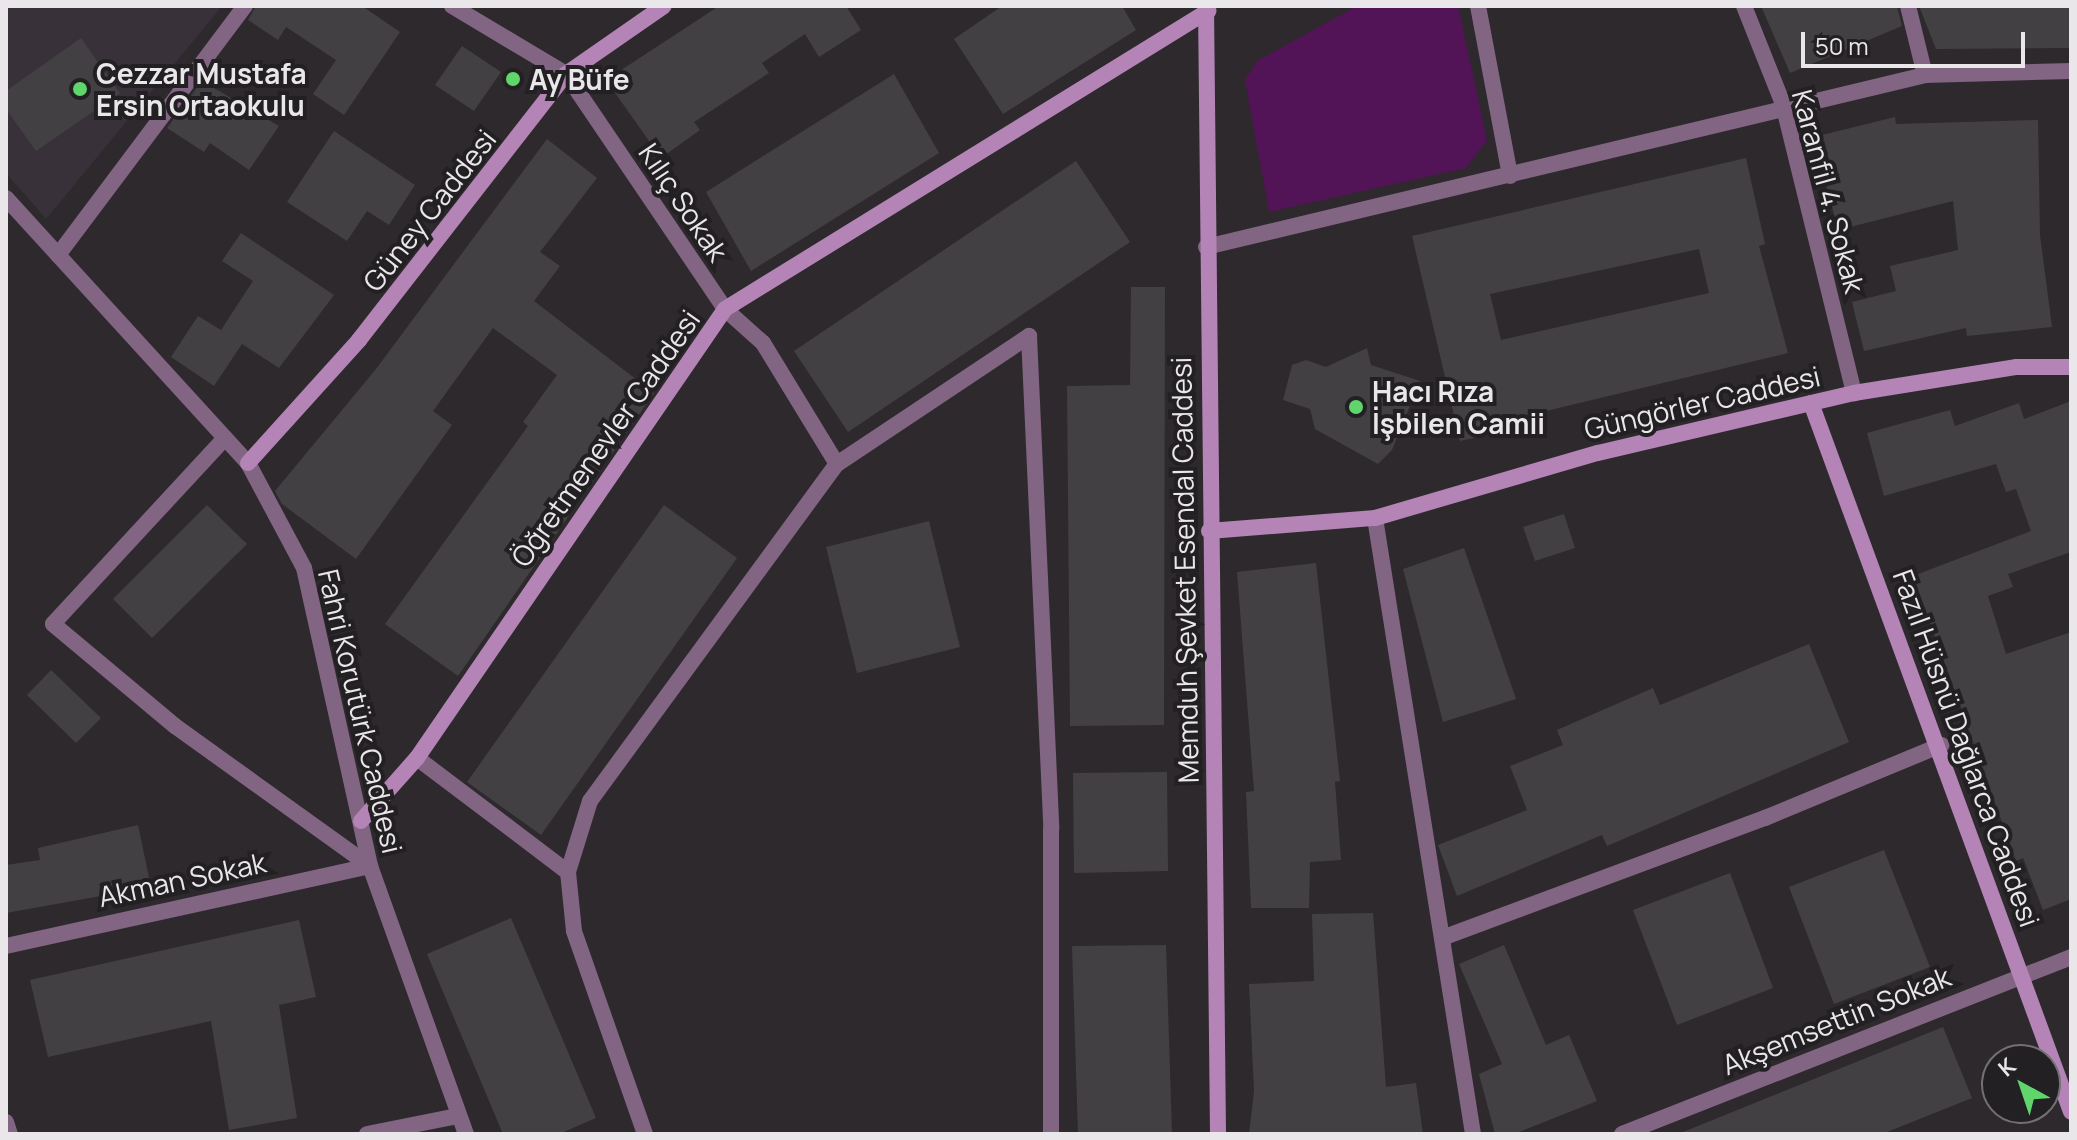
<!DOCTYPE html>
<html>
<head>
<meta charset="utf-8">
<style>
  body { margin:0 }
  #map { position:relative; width:2077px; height:1140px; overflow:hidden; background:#2d292d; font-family:Manrope,sans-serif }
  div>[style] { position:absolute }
  .built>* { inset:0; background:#393139 }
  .green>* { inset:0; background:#531457 }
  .building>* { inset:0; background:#434044 }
  .street>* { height:16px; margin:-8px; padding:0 8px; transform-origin:8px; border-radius:8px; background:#826483 }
  .secondary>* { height:16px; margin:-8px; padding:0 8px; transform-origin:8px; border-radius:8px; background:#b384b5 }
  .dots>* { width:22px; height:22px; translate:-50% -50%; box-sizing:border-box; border:4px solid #232023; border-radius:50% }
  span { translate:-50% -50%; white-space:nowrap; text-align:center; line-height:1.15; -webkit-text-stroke:8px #232023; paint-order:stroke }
  .poi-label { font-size:28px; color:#e9e7e9; font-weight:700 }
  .left { translate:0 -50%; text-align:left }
  .street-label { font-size:28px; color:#e9e7e9 }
  .frame { position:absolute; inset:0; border:8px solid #e9e7e9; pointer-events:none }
  .north { position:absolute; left:1981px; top:1044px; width:80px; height:80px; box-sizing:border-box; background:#232023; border:2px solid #727072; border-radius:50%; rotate:320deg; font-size:22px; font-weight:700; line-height:32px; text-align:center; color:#e9e7e9 }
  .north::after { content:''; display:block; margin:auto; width:28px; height:36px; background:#60d56b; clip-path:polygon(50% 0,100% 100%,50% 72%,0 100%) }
  .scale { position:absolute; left:1801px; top:32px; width:224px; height:36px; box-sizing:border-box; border:4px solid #e9e7e9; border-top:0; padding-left:10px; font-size:24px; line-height:28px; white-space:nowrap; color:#e9e7e9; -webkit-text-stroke:6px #232023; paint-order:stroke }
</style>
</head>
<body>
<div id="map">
  <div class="built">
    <div style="clip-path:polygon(6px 6px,222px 6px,46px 219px,6px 173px)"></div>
  </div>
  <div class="green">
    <div style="clip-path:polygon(1357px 6px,1458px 6px,1487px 140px,1466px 168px,1269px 212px,1245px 80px,1257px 61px)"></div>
  </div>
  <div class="building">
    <div style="clip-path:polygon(256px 6px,362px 6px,400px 32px,344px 115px,313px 94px,336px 60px,286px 27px,278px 40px,248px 20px)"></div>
    <div style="clip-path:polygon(719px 6px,846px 6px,861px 30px,819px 57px,805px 34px,762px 63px,769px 73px,694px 122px,700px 130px,661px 158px,606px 80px)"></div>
    <div style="clip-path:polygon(1002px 6px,1122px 6px,1136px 30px,1003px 114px,954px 39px)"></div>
    <div style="clip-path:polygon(1761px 6px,1897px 6px,1902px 26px,1790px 73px)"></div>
    <div style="clip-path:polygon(1919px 6px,2071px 6px,2071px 48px,1936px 49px)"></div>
    <div style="clip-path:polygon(81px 38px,120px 93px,36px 151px,6px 109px,6px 91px)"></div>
    <div style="clip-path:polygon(462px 46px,501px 72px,474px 111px,435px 85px)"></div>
    <div style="clip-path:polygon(894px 74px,939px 153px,751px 271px,706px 192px)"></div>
    <div style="clip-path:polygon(202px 81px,279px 126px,249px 170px,210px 143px,204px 152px,167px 128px)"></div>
    <div style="clip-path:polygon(1895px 117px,1896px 124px,2038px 120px,2040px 235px,2052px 327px,1967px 336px,1966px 328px,1864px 351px,1852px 302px,1896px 291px,1890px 266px,1958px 250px,1953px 201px,1838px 230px,1814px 137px)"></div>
    <div style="clip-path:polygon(334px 131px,415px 185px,389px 225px,367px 211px,347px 241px,287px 202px)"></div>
    <div style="clip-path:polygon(547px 139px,597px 178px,540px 252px,560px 266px,534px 301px,654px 393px,458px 676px,385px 624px,528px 426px,523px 422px,557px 375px,493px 328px,433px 411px,452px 425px,356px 559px,282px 504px,275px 491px,376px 369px)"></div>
    <div style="clip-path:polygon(evenodd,1746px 158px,1765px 244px,1759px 246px,1788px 353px,1517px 418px,1519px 428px,1460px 441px,1412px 236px,1746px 158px,1699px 249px,1709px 293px,1501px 340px,1490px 294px,1699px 249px)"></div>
    <div style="clip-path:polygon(1076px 161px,1130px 242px,848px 432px,794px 351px)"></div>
    <div style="clip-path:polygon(241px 233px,334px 295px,279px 368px,242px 344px,214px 386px,171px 357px,198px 316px,221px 330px,253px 281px,222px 261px)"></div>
    <div style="clip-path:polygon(1131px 287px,1165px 287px,1164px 725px,1070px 726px,1067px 386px,1130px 385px)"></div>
    <div style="clip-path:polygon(1367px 348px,1371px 365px,1420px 381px,1392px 450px,1378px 464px,1315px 429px,1310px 409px,1283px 400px,1292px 365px,1306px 360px,1326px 367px)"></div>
    <div style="clip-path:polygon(2071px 401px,2071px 552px,2008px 574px,2013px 587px,1988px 596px,2006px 654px,2071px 632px,2071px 899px,2043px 910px,2023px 858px,2016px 861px,1913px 576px,2031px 531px,2016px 489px,2006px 492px,1996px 464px,1884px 496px,1867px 433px,1950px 410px,1955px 426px,2019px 403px,2024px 419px)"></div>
    <div style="clip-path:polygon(207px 505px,247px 544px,152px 638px,113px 599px)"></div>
    <div style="clip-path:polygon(664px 505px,737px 558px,541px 835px,467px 782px)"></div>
    <div style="clip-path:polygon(1564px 514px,1575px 548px,1535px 561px,1523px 527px)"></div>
    <div style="clip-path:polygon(929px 521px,960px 647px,857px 673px,826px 547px)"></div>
    <div style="clip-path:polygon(1464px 548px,1516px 699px,1443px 722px,1403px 569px)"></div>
    <div style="clip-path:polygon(1316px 563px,1340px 781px,1335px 782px,1341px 860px,1310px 862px,1309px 908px,1251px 908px,1246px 792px,1254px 791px,1237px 572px)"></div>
    <div style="clip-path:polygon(1809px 644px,1849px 742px,1607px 846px,1602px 835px,1457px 896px,1438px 845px,1527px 810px,1510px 766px,1563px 745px,1557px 730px,1653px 688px,1660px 705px)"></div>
    <div style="clip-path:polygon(51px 670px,101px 718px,76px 743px,27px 695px)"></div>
    <div style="clip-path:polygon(1167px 772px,1168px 871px,1074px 873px,1073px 773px)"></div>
    <div style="clip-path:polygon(138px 825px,151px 887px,6px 913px,6px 865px,40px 860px,38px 848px)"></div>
    <div style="clip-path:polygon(1884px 850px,1930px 967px,1834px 1004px,1789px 887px)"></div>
    <div style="clip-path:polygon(1730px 873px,1773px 988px,1677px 1025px,1633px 910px)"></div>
    <div style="clip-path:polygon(1373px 913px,1386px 1087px,1416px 1083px,1423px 1134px,1249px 1134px,1254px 1091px,1249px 984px,1314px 981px,1312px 914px)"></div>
    <div style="clip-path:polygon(511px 918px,596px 1118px,559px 1134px,503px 1134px,427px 954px)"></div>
    <div style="clip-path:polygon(299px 920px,316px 997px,279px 1005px,297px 1118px,229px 1130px,211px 1021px,48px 1057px,30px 980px)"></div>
    <div style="clip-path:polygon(1166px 945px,1172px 1134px,1078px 1134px,1072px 946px)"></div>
    <div style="clip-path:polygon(1504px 945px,1546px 1045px,1569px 1035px,1597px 1101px,1514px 1134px,1495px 1134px,1479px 1074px,1502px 1064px,1459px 964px)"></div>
    <div style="clip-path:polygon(1943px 1027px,1972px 1098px,1882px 1134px,1678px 1134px)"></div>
  </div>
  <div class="street">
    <div style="left:452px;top:6px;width:133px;rotate:30.8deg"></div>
    <div style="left:566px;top:74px;width:284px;rotate:55.9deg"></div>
    <div style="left:725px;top:309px;width:51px;rotate:41.8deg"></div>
    <div style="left:763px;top:343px;width:142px;rotate:58.6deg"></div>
    <div style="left:1478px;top:6px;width:173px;rotate:79.3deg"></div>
    <div style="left:1744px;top:6px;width:105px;rotate:68.3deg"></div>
    <div style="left:1783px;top:104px;width:298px;rotate:76.2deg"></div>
    <div style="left:1908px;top:6px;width:71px;rotate:76.2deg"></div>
    <div style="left:6px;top:198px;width:359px;rotate:47.6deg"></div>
    <div style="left:248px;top:463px;width:119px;rotate:61.9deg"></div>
    <div style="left:304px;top:568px;width:305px;rotate:77.5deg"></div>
    <div style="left:370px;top:866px;width:285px;rotate:70.3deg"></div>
    <div style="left:1206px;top:247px;width:739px;rotate:-13.45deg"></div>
    <div style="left:1925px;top:75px;width:146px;rotate:-1.6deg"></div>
    <div style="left:58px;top:255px;width:311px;rotate:-53.1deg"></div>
    <div style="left:1029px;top:336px;width:493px;rotate:87.4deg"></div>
    <div style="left:1051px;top:829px;width:305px;rotate:90deg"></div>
    <div style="left:225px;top:438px;width:253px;rotate:132.8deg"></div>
    <div style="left:53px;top:624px;width:159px;rotate:39.9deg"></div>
    <div style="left:175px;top:726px;width:240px;rotate:35.7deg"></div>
    <div style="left:1375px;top:518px;width:624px;rotate:80.96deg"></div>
    <div style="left:417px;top:758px;width:189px;rotate:37.1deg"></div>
    <div style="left:1442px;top:938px;width:345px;rotate:-20.4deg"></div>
    <div style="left:1765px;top:818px;width:191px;rotate:-22.5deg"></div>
    <div style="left:6px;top:946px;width:373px;rotate:-12.4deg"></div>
    <div style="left:6px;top:1122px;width:13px;rotate:72deg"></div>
    <div style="left:367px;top:1134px;width:93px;rotate:-11.2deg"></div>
    <div style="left:645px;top:1134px;width:215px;rotate:-109.3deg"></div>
    <div style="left:574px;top:931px;width:59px;rotate:-95.8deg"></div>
    <div style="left:568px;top:872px;width:74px;rotate:-72.8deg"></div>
    <div style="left:590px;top:801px;width:418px;rotate:-53.8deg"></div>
    <div style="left:837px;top:464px;width:231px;rotate:-33.7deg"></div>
    <div style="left:1622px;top:1134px;width:483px;rotate:-21.5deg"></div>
  </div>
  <div class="secondary">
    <div style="left:1206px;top:6px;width:1128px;rotate:89.39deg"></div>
    <div style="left:1811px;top:403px;width:755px;rotate:69.86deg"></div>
    <div style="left:248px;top:463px;width:166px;rotate:-47.9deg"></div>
    <div style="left:359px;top:340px;width:337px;rotate:-52.1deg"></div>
    <div style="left:566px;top:74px;width:119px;rotate:-34.8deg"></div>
    <div style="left:1209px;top:531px;width:167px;rotate:-4.5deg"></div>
    <div style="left:1375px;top:518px;width:232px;rotate:-16.3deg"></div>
    <div style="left:1598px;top:453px;width:263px;rotate:-13.2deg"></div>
    <div style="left:1854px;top:393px;width:165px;rotate:-9.1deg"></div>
    <div style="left:2017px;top:367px;width:54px"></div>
    <div style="left:361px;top:821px;width:84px;rotate:-48.4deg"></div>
    <div style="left:417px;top:758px;width:544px;rotate:-55.55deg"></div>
    <div style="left:725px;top:309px;width:568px;rotate:-31.67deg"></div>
  </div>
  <div class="dots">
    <div style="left:513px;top:79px;background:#60d56b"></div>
    <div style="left:80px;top:89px;background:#60d56b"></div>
    <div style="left:1356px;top:407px;background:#60d56b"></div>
  </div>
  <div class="poi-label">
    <span class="left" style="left:96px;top:89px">Cezzar Mustafa<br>Ersin Ortaokulu</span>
    <span class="left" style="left:529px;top:79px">Ay Büfe</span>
    <span class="left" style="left:1372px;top:407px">Hacı Rıza<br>İşbilen Camii</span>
  </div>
  <div class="street-label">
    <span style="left:1829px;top:191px;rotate:75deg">Karanfil 4. Sokak</span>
    <span style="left:684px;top:202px;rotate:56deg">Kılıç Sokak</span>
    <span style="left:429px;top:210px;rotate:-52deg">Güney Caddesi</span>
    <span style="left:1702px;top:402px;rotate:-13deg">Güngörler Caddesi</span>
    <span style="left:605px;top:438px;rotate:-55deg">Öğretmenevler Caddesi</span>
    <span style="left:1184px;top:570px;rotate:-91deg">Memduh Şevket Esendal Caddesi</span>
    <span style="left:361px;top:711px;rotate:77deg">Fahri Korutürk Caddesi</span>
    <span style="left:1967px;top:748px;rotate:70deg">Fazıl Hüsnü Dağlarca Caddesi</span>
    <span style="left:182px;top:879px;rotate:-12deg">Akman Sokak</span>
    <span style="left:1836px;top:1020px;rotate:-22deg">Akşemsettin Sokak</span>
  </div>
  <div class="frame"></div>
  <div class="north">K</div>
  <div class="scale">50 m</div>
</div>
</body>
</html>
